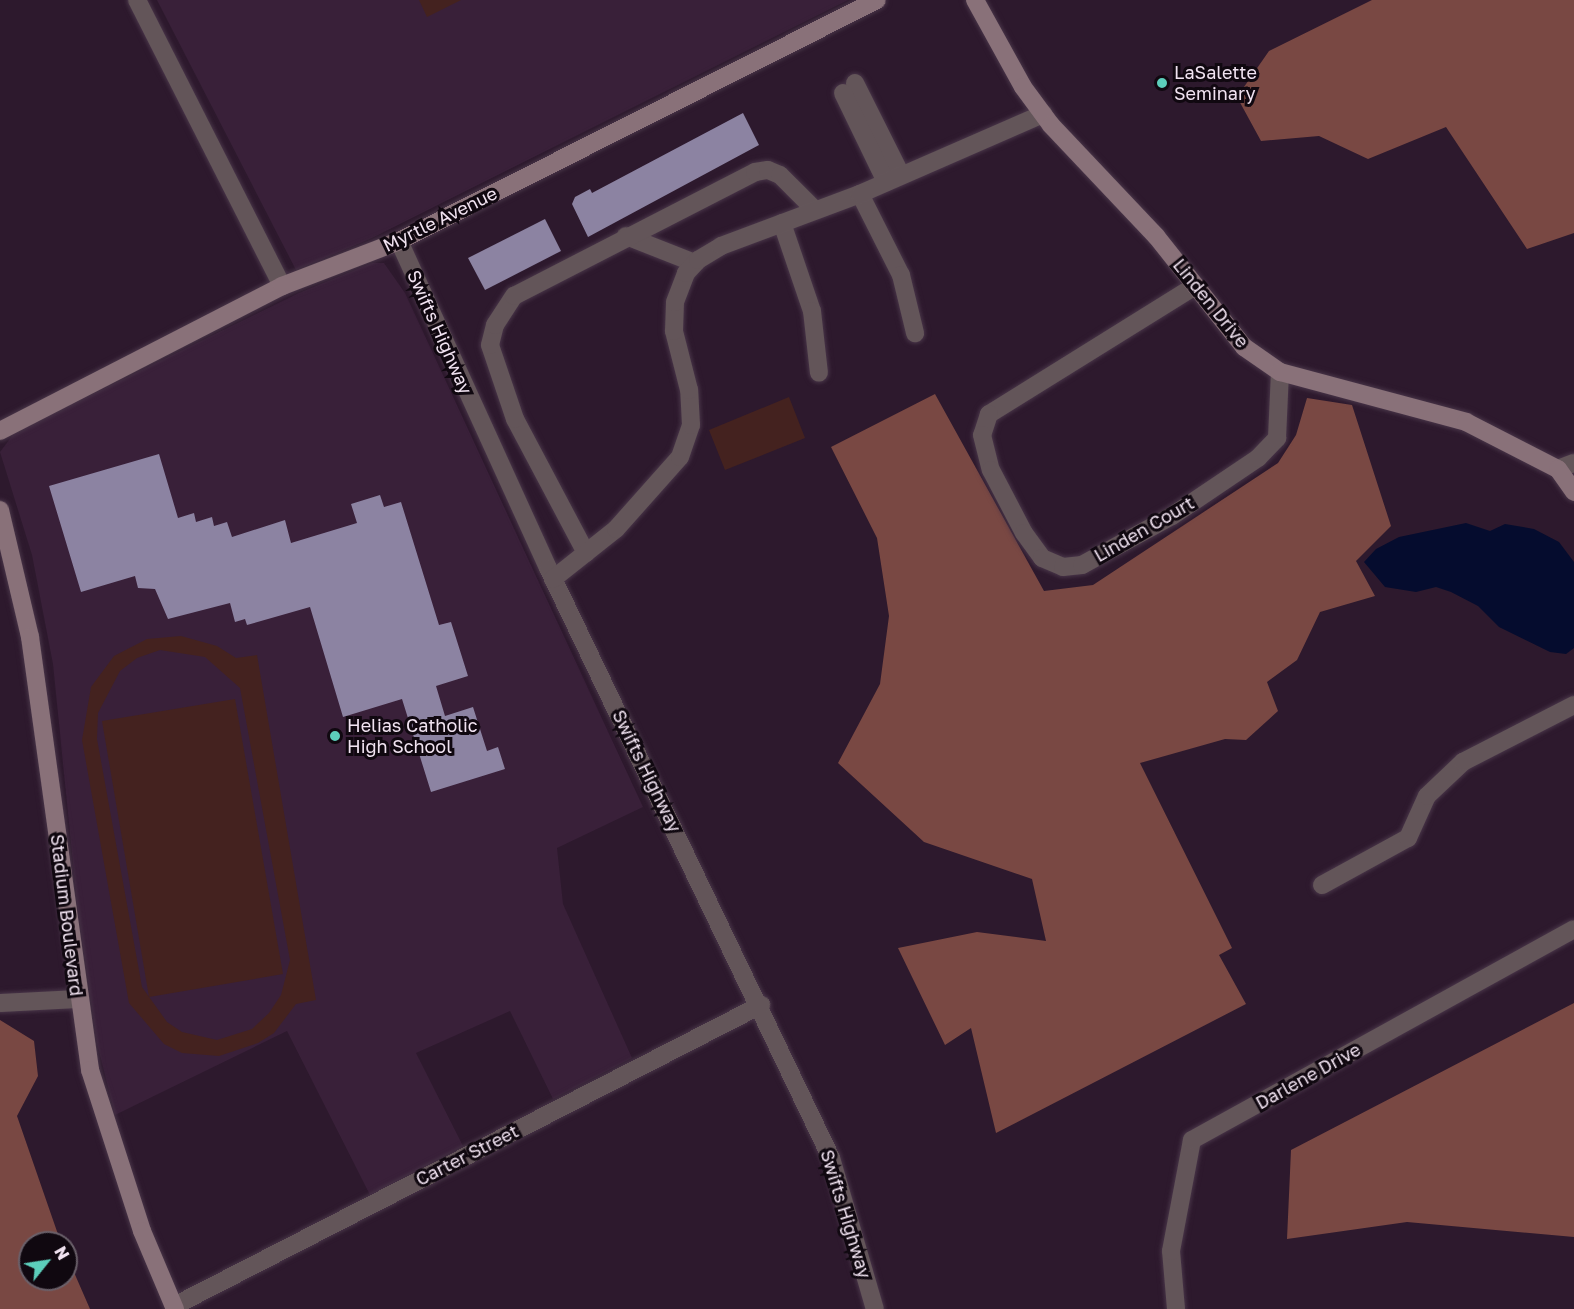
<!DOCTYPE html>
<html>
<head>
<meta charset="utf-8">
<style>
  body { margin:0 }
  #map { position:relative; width:1574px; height:1309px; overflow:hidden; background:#2d192d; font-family:"Golos Text",sans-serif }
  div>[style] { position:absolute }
  .built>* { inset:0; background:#392039 }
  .green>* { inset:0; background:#44221f }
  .forest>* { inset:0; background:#794843 }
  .water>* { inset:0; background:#050c2e }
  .building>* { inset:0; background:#8c83a2 }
  .roads { filter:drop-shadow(0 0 2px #483548) drop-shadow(0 0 2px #483548) }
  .street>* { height:18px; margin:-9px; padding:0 9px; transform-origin:9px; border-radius:9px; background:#635559 }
  .secondary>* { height:18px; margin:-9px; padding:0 9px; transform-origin:9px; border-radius:9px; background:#897179 }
  .dots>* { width:16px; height:16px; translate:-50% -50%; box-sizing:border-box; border:3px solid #100810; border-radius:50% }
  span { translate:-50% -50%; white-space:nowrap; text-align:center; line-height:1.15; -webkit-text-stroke:6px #100810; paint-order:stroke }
  .poi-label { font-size:18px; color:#f1e3f1 }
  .left { translate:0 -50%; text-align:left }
  .street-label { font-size:18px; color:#f1e3f1 }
  .north { position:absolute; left:18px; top:1231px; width:60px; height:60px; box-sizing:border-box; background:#100810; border:2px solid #6a606a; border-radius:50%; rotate:60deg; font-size:16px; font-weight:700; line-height:24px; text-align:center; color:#f1e3f1 }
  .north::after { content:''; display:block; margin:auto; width:21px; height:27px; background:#5ccebb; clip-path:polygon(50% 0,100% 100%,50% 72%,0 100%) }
</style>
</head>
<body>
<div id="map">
  <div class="built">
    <div style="clip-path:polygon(157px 0,848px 0,372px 238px,296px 270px)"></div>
    <div style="clip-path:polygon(372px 263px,384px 263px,405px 293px,643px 807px,557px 848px,563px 904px,632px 1058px,553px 1099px,510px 1011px,416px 1053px,463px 1146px,370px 1195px,287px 1031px,115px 1115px,97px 1043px,77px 903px,53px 664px,32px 555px,0 452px,15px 432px,299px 293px)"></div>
  </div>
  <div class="green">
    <div style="clip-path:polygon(419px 0,461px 0,427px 17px)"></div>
    <div style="clip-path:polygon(789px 397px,805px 438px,725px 470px,709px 430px)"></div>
    <div style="clip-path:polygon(evenodd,181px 636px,217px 646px,236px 658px,257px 655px,316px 1000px,296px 1004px,274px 1033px,258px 1043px,219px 1056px,182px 1053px,164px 1044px,129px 1003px,82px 740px,91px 687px,114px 656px,147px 639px,181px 636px,160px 650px,205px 657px,240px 688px,290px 960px,281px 995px,269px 1013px,252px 1029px,217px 1040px,182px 1032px,167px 1022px,142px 987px,97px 739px,98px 713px,120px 671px,137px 658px,160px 650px)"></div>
    <div style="clip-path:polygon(235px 699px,283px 974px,149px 997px,102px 721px)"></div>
  </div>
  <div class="forest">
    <div style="clip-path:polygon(1372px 0,1574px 0,1574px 233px,1527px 249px,1446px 127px,1368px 159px,1319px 136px,1261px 141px,1237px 97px,1269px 51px)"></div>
    <div style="clip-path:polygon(935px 394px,1044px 591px,1093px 585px,1278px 463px,1296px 435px,1307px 398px,1352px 405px,1391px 526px,1356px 561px,1375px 596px,1320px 612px,1297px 660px,1267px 682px,1278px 711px,1246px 740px,1225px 739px,1140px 763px,1232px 948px,1219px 955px,1246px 1004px,996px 1133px,971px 1028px,945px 1045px,898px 948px,977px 932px,1046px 941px,1032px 879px,924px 842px,838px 763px,880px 684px,889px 616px,877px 538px,831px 447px)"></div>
    <div style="clip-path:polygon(1574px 1003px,1574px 1237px,1407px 1222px,1287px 1239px,1291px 1150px)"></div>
    <div style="clip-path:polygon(0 1020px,34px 1041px,38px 1076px,17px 1116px,61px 1243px,30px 1243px,30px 1279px,66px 1279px,66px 1254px,90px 1309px,0 1309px)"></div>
  </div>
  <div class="water">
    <div style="clip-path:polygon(1466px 523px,1490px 531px,1505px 524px,1534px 529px,1559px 542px,1574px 562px,1574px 648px,1566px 654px,1550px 652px,1499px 627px,1478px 606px,1451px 592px,1436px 587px,1416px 592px,1385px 587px,1364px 562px,1376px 549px,1399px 537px)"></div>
  </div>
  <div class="building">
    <div style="clip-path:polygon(743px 113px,759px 145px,588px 237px,572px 204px,575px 197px,590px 189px,592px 193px)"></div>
    <div style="clip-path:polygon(545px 219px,561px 251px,485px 290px,468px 258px)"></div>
    <div style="clip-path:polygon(159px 454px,178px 518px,194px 513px,196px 522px,212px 517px,214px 526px,227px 522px,232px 537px,285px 520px,291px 543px,357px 523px,351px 504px,380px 495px,384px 507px,401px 502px,439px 625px,451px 622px,468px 676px,436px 686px,445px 716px,473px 707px,487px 751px,498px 747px,505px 769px,431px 792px,402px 699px,343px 717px,310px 607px,247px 625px,245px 619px,235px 622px,230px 603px,168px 619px,155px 589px,138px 588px,135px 576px,81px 592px,49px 486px)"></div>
  </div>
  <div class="roads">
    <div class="street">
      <div style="left:137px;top:0;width:321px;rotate:63.1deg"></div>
      <div style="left:855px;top:83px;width:103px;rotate:63.4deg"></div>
      <div style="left:843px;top:93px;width:99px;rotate:64.2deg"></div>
      <div style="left:860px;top:194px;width:91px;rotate:63.2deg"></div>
      <div style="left:901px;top:275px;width:60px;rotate:76.4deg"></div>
      <div style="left:782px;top:223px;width:93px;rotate:71.2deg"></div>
      <div style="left:812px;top:311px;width:62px;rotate:83.6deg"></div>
      <div style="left:626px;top:236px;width:74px;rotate:21.4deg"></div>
      <div style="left:399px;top:241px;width:359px;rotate:65.5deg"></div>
      <div style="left:548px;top:568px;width:654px;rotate:64.37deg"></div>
      <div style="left:831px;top:1158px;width:157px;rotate:73.8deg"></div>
      <div style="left:1195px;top:286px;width:243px;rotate:148.1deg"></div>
      <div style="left:989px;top:414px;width:22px;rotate:108deg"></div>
      <div style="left:982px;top:435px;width:36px;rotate:76deg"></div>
      <div style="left:991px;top:470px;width:71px;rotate:62.4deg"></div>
      <div style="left:1024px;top:533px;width:31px;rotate:54deg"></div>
      <div style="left:1042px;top:558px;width:23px;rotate:23deg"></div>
      <div style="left:1063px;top:567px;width:19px;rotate:-6deg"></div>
      <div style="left:1082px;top:565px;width:102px;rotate:-28.6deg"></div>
      <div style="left:1172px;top:516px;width:104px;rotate:-34deg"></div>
      <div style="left:1258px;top:458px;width:28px;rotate:-46deg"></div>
      <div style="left:1277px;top:438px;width:66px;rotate:-87.4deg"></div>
      <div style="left:1558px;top:469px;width:17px;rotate:-21deg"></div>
      <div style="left:586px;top:553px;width:152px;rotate:-117.9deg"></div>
      <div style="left:515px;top:419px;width:78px;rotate:-108.7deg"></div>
      <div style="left:490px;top:345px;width:21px;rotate:-76deg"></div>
      <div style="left:495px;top:325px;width:35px;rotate:-57deg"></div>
      <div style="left:514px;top:296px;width:271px;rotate:-27.2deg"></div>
      <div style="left:755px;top:172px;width:13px;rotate:-9deg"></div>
      <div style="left:768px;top:170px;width:13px;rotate:23deg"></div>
      <div style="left:780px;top:175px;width:49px;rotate:45deg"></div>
      <div style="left:553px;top:579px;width:80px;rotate:-38.4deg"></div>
      <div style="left:616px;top:529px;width:96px;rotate:-48.4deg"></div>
      <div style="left:680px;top:457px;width:34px;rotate:-71deg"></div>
      <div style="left:691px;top:425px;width:35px;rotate:-93deg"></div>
      <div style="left:689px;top:390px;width:61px;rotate:-104.3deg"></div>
      <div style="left:674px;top:331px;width:29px;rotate:-88deg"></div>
      <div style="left:675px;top:302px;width:31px;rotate:-69deg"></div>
      <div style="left:686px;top:273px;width:18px;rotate:-47deg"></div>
      <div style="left:698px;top:260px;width:27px;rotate:-31deg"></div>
      <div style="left:721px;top:246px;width:148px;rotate:-20.5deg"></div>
      <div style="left:860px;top:194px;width:200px;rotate:-23.6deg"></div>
      <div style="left:1322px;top:885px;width:98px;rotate:-28.7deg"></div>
      <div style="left:1408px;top:838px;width:46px;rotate:-65.7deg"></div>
      <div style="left:1427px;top:796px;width:50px;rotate:-43.4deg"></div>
      <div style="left:1463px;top:762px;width:125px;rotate:-27.2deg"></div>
      <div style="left:0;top:1003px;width:78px;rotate:-2.9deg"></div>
      <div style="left:174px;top:1306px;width:660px;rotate:-27.15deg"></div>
      <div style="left:1176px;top:1309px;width:58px;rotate:-94.9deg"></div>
      <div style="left:1171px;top:1251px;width:113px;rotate:-79.3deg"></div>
      <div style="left:1192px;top:1140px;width:436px;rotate:-28.9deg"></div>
    </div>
    <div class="secondary">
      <div style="left:975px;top:0;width:99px;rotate:61.1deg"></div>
      <div style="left:1023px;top:87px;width:47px;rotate:53.6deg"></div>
      <div style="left:1051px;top:125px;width:153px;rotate:46.6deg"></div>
      <div style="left:1156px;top:236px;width:142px;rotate:51.6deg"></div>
      <div style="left:1244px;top:347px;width:44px;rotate:34.8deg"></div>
      <div style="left:1280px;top:372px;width:193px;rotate:15deg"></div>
      <div style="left:1466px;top:422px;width:103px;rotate:27.1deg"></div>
      <div style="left:1558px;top:469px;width:28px;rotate:55deg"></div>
      <div style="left:0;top:431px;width:317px;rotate:-27.2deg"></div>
      <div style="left:282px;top:286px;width:125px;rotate:-21deg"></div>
      <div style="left:399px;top:241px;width:535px;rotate:-26.76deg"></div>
      <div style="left:0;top:510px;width:130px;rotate:76.7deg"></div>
      <div style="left:30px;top:637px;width:437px;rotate:82.1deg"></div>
      <div style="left:90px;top:1070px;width:169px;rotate:72.1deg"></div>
      <div style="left:142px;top:1231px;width:85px;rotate:67.1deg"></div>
    </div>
  </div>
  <div class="dots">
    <div style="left:1162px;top:83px;background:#5ccebb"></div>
    <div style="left:335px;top:736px;background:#5ccebb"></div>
  </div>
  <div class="poi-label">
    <span class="left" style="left:1174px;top:83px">LaSalette<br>Seminary</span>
    <span class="left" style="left:347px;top:736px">Helias Catholic<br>High School</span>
  </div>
  <div class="street-label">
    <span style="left:440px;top:219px;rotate:-26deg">Myrtle Avenue</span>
    <span style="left:1211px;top:303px;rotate:51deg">Linden Drive</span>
    <span style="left:440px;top:332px;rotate:66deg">Swifts Highway</span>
    <span style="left:1144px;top:529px;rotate:-30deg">Linden Court</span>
    <span style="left:647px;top:771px;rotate:64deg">Swifts Highway</span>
    <span style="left:67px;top:915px;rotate:83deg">Stadium Boulevard</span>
    <span style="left:1308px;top:1076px;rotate:-29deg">Darlene Drive</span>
    <span style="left:467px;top:1155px;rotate:-27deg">Carter Street</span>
    <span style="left:846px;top:1214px;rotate:73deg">Swifts Highway</span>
  </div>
  <div class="north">N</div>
</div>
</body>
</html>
